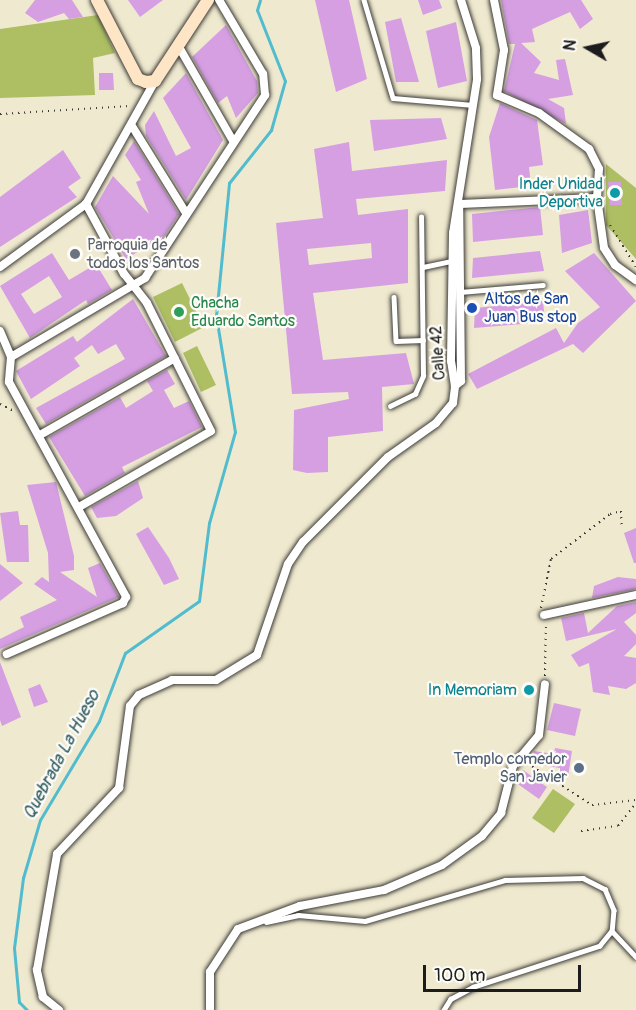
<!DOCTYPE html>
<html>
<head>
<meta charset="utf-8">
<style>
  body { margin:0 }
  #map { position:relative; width:636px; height:1010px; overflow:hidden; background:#efe9cf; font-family:Pangolin,sans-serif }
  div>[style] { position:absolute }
  .green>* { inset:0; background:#adbf62 }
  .stream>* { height:3px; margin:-1.5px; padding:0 1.5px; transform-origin:1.5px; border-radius:1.5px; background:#52bcce }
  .building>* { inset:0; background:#d59fe2 }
  .path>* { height:2px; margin-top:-1px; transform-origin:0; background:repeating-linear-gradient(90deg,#3c3b37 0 1.5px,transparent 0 6px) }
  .roads { filter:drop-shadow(0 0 2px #3c3b37) drop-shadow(0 0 2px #3c3b37) }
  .lane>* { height:4.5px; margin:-2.25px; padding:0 2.25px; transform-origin:2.25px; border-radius:2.25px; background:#fff }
  .street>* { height:8px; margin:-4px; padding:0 4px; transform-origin:4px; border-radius:4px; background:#fff }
  .secondary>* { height:12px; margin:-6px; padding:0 6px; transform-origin:6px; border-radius:6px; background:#fde5c5 }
  .dots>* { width:16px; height:16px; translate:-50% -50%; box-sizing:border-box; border:3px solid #fdfcf7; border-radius:50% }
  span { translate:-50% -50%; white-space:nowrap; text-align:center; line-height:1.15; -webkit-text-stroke:4.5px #fdfcf7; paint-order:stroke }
  .culture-label { font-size:16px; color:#0d838f }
  .right { translate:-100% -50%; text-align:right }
  .worship-label { font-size:16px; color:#5b616d }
  .left { translate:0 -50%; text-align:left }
  .transit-label { font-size:16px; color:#164399 }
  .leisure-label { font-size:16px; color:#27864d }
  .street-label { font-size:16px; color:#1c1c1c }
  .service-label { font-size:16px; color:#4e5e75 }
  .water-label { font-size:18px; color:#325c63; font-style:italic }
  .north { position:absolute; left:558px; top:18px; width:60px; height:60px; -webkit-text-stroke:4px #fdfcf7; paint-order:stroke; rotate:279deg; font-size:16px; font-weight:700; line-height:24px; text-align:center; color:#1c1c1c }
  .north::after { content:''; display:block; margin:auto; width:21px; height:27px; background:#1c1c1c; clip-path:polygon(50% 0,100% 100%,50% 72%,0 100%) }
  .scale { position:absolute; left:423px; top:965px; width:158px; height:27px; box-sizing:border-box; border:3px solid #1c1c1c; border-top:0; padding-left:8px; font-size:18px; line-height:21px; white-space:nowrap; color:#1c1c1c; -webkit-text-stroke:4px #fdfcf7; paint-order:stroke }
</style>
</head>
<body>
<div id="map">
  <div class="green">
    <div style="clip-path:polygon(98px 15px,115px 53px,93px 58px,95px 95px,0 98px,0 29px)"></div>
    <div style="clip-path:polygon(606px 164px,636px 188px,636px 259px,606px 225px)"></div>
    <div style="clip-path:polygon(182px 283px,204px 327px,175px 342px,153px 297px)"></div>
    <div style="clip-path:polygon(197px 346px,216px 385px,201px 392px,183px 353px)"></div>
    <div style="clip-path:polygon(553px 789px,575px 804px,554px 833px,532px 818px)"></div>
  </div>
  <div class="stream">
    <div style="left:27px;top:1010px;width:11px;rotate:-135deg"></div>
    <div style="left:19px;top:1002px;width:54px;rotate:-95.3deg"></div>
    <div style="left:14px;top:948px;width:71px;rotate:-82.7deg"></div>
    <div style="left:23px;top:878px;width:60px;rotate:-73.7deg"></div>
    <div style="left:40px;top:820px;width:115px;rotate:-59.2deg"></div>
    <div style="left:99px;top:721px;width:73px;rotate:-69.1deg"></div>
    <div style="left:125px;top:653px;width:90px;rotate:-35.1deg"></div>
    <div style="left:199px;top:601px;width:79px;rotate:-82.7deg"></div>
    <div style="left:209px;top:523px;width:95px;rotate:-74.1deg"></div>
    <div style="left:235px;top:432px;width:118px;rotate:-99.3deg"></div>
    <div style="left:216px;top:316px;width:134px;rotate:-84.4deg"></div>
    <div style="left:229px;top:183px;width:68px;rotate:-51.6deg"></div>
    <div style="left:271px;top:130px;width:51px;rotate:-74.1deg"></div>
    <div style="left:285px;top:81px;width:76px;rotate:-111.5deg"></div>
    <div style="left:257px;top:10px;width:10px;rotate:-73deg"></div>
  </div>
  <div class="building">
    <div style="clip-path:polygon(35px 0,72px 0,83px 17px,69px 19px,64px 13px,38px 22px,25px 13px)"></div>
    <div style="clip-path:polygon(128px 0,163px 0,140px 17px)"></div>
    <div style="clip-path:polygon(315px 0,349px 0,367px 79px,336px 92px)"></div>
    <div style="clip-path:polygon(418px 0,439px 0,442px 8px,423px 15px)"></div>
    <div style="clip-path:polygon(501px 0,581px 0,593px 19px,580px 29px,570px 12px,532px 29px,535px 42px,521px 43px,541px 62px,534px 73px,559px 80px,556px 60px,565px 59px,573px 95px,548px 99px,564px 108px,566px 124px,504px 91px,515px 44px,509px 44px)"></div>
    <div style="clip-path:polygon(401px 18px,419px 82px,396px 82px,385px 22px)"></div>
    <div style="clip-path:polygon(456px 22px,467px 81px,438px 88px,426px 31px)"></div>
    <div style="clip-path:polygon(226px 25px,257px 81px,258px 93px,236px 118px,227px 96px,218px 103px,192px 57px)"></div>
    <div style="clip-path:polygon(99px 73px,113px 73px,114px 90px,99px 90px)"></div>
    <div style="clip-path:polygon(186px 73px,223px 140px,186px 200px,146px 136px,145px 125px,154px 111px,176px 156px,191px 148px,163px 98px)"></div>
    <div style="clip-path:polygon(500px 103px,537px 120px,543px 165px,529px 167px,531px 186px,495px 190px,489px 137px)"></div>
    <div style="clip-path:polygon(441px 118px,447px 139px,374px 151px,370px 120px)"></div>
    <div style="clip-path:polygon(134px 141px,179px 214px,157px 247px,154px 242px,126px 259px,95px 207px,113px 176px,149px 214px,136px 182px,141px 180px,125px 155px)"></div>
    <div style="clip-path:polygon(evenodd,349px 142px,352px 171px,447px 160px,445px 191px,356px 199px,358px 215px,408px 209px,408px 283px,313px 293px,323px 360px,406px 353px,414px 384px,382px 387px,383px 431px,328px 437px,328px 472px,307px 473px,293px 470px,294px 410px,349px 399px,348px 392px,292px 394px,276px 223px,323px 218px,314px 149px,349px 142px,371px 243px,372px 258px,309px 265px,307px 249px,371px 243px)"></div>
    <div style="clip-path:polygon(63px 150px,81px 178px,68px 187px,77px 197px,0 247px,0 197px)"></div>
    <div style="clip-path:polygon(608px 182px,621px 182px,622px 205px,610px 205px)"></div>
    <div style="clip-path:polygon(540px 207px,543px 235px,473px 242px,472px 214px)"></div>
    <div style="clip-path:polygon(588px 210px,592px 243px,562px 253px,559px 215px)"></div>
    <div style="clip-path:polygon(540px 251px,544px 271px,472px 278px,473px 258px)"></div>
    <div style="clip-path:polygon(evenodd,52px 253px,69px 280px,96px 264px,112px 290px,88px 304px,86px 300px,30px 338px,0 286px,52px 253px,49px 276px,62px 297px,34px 314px,21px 294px,49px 276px)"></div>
    <div style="clip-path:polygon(594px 253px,636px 301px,583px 353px,573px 344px,477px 389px,468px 374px,556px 328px,564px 343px,578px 323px,600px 307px,565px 271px)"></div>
    <div style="clip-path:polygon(133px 299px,166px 356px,46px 424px,36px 408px,125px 359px,116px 344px,98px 354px,92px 345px,74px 358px,80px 366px,31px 399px,16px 371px,73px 336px,77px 342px)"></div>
    <div style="clip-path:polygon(543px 301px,545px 322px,474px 328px,475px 308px)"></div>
    <div style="clip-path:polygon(167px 370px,175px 384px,164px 390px,174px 408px,189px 401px,202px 427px,122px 467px,125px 473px,85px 496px,49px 437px,120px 397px,126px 408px,153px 391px,147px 381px)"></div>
    <div style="clip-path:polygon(138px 481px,143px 498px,116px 516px,97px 518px,91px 507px)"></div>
    <div style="clip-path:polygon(56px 482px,74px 556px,74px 570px,60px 572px,97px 597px,88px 568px,100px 563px,119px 597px,0 649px,0 639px,24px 627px,20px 617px,57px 600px,34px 584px,42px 577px,49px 582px,48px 553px,27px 485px)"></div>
    <div style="clip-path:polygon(18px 511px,20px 525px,28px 525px,29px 562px,7px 562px,0 513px)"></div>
    <div style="clip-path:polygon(148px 527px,169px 558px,179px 579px,164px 585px,136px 534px)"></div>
    <div style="clip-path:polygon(636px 528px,636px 563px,634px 563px,624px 533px)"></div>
    <div style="clip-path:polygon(0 564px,23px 583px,0 601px)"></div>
    <div style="clip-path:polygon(618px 577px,636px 579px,636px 589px,592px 598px,594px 586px)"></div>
    <div style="clip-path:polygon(636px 602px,636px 613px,624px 622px,636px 635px,636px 644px,624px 656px,636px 658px,636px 683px,626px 689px,608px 686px,610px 695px,593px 692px,589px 663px,579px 667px,571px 655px,617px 629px,566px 641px,561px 618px,584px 613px,588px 633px,617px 606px)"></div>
    <div style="clip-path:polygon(0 662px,21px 717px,2px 726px,0 720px)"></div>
    <div style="clip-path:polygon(40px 684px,48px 702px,34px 707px,28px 689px)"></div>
    <div style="clip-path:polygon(554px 703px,581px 709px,575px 736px,547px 730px)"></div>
    <div style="clip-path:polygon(555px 748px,572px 751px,568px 777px,559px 775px,560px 768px,532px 763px,534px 751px,554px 754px)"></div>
    <div style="clip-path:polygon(523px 770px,547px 787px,539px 799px,515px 782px)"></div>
  </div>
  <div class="path">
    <div style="left:0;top:114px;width:130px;rotate:-3.5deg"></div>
    <div style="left:610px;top:225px;width:49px;rotate:58.2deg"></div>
    <div style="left:0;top:404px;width:16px;rotate:27deg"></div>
    <div style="left:541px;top:608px;width:50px;rotate:-78.5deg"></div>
    <div style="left:551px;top:559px;width:74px;rotate:-37.3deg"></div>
    <div style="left:610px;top:514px;width:11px;rotate:-15deg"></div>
    <div style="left:621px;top:511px;width:17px;rotate:87deg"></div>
    <div style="left:545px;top:676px;width:52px;rotate:-88.9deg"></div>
    <div style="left:527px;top:763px;width:77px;rotate:32.9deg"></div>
    <div style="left:592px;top:805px;width:44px;rotate:-6.5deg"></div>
    <div style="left:581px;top:831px;width:37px;rotate:-8deg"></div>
    <div style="left:618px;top:826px;width:29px;rotate:-52deg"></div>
  </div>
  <div class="roads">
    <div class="lane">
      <div style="left:364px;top:0;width:102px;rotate:73.5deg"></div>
      <div style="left:393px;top:98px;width:80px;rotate:5deg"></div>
      <div style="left:423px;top:267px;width:29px;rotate:-12deg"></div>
      <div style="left:460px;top:292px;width:83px;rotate:-4.8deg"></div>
      <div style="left:394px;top:297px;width:44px;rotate:87.4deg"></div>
      <div style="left:396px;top:341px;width:27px;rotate:-2deg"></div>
      <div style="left:390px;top:406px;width:28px;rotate:-26deg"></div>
      <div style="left:415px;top:394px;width:20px;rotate:-66deg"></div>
      <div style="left:423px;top:376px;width:159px;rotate:-90.7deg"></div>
      <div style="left:266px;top:922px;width:33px;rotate:-12deg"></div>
      <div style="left:298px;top:915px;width:67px;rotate:5.1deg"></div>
      <div style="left:365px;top:921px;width:146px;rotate:-16.3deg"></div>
      <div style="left:505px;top:880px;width:78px;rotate:-1.5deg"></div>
      <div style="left:583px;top:878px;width:25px;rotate:27deg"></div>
      <div style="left:605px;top:889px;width:23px;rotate:67deg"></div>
      <div style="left:614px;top:910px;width:21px;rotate:95deg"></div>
      <div style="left:612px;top:931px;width:19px;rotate:129deg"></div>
      <div style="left:600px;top:946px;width:133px;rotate:162deg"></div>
      <div style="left:474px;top:987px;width:26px;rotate:152deg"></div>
      <div style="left:451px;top:999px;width:13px;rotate:122deg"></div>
      <div style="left:612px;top:931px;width:35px;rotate:47deg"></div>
    </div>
    <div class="street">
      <div style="left:494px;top:0;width:51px;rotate:78.7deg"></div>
      <div style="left:504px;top:50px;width:46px;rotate:98.8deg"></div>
      <div style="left:497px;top:95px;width:46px;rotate:23.2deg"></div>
      <div style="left:539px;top:113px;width:62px;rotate:35.8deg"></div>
      <div style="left:589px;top:149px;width:22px;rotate:63deg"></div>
      <div style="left:599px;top:169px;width:29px;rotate:94deg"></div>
      <div style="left:597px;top:198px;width:50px;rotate:82deg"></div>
      <div style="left:604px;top:248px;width:20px;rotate:57deg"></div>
      <div style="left:615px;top:265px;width:26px;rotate:36deg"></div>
      <div style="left:179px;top:47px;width:108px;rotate:60.1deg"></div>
      <div style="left:132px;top:126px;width:102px;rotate:58.2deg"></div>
      <div style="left:459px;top:204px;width:138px;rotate:-2.5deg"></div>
      <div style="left:0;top:267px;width:107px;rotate:-36.2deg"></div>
      <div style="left:86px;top:204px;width:141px;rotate:-60.7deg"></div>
      <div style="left:0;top:331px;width:28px;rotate:67deg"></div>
      <div style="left:11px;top:357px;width:25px;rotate:95deg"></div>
      <div style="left:9px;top:382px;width:245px;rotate:61.4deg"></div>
      <div style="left:126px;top:597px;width:7px;rotate:117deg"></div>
      <div style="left:123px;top:603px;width:127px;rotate:156.3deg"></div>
      <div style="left:11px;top:357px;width:156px;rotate:-30.5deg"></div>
      <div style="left:145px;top:278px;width:219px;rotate:-56.7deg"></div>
      <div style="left:265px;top:95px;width:21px;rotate:-95deg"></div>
      <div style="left:263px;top:74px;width:86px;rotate:-120.7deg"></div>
      <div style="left:455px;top:386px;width:25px;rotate:-99deg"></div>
      <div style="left:451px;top:361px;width:128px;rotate:-89.1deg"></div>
      <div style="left:453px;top:233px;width:156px;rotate:-81.1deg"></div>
      <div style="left:477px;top:79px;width:31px;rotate:-92deg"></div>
      <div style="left:476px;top:48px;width:50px;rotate:-107.4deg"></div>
      <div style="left:455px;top:386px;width:8px;rotate:-40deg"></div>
      <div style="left:461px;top:381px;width:177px;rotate:-90.6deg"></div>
      <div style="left:40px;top:435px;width:155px;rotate:-29.7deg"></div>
      <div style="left:79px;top:507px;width:152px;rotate:-29.9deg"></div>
      <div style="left:211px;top:431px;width:143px;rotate:-116.6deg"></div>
      <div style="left:147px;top:303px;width:37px;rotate:-128deg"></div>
      <div style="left:124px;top:274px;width:80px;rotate:-118.5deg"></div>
      <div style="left:544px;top:615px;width:94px;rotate:-12.3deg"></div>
      <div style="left:59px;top:1010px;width:21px;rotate:-141deg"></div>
      <div style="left:43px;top:997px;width:28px;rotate:-103deg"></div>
      <div style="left:37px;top:970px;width:118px;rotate:-80.2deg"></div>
      <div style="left:57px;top:854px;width:91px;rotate:-46.8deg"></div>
      <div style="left:119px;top:788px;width:83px;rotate:-82.4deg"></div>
      <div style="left:130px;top:706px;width:14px;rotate:-51deg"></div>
      <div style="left:139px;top:695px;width:36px;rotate:-24deg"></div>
      <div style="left:172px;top:680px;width:44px"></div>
      <div style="left:216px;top:680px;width:48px;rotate:-31.4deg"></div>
      <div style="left:257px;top:655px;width:96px;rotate:-71.2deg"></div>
      <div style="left:288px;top:564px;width:27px;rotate:-56deg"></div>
      <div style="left:303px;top:542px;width:120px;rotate:-45deg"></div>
      <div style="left:388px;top:457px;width:59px;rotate:-35.3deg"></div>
      <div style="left:436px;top:423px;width:26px;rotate:-50deg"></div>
      <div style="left:453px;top:403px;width:17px;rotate:-83deg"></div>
      <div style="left:210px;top:1010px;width:38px;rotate:-90deg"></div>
      <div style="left:210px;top:972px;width:51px;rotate:-56.9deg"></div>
      <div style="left:238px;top:929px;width:66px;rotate:-20.4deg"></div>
      <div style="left:300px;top:906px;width:86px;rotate:-10.8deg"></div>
      <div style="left:384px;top:890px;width:63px;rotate:-23.3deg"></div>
      <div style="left:442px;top:865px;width:49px;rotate:-35.9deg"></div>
      <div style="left:482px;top:836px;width:30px;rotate:-50deg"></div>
      <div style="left:501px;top:813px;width:49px;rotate:-75.7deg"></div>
      <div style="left:513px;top:766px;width:40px;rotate:-50deg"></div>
      <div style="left:539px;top:735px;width:51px;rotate:-83.3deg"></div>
    </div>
    <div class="secondary">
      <div style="left:97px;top:0;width:89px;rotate:62.6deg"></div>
      <div style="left:138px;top:79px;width:9px;rotate:21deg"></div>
      <div style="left:146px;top:82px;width:9px;rotate:-6deg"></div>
      <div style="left:155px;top:81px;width:97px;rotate:-56.8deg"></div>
    </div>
  </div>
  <div class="dots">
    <div style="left:615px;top:193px;background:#0f9aa8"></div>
    <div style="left:75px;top:254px;background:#6b7280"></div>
    <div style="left:472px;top:308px;background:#1a4fb4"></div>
    <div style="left:179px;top:312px;background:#2e9e5b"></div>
    <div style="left:529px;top:690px;background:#0f9aa8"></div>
    <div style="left:579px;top:768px;background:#5c6f8a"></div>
  </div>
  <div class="culture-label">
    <span class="right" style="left:603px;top:193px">Inder Unidad<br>Deportiva</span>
    <span class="right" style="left:517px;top:690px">In Memoriam</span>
  </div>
  <div class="worship-label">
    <span class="left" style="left:87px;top:254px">Parroquia de<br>todos los Santos</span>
  </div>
  <div class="transit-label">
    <span class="left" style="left:484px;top:308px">Altos de San<br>Juan Bus stop</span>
  </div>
  <div class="leisure-label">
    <span class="left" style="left:191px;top:312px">Chacha<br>Eduardo Santos</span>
  </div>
  <div class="street-label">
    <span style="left:438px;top:353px;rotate:-94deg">Calle 42</span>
  </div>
  <div class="service-label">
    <span class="right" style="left:567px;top:768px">Templo comedor<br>San Javier</span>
  </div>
  <div class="water-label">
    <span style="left:62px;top:755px;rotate:-62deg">Quebrada La Hueso</span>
  </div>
  <div class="north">N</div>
  <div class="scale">100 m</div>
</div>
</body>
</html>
